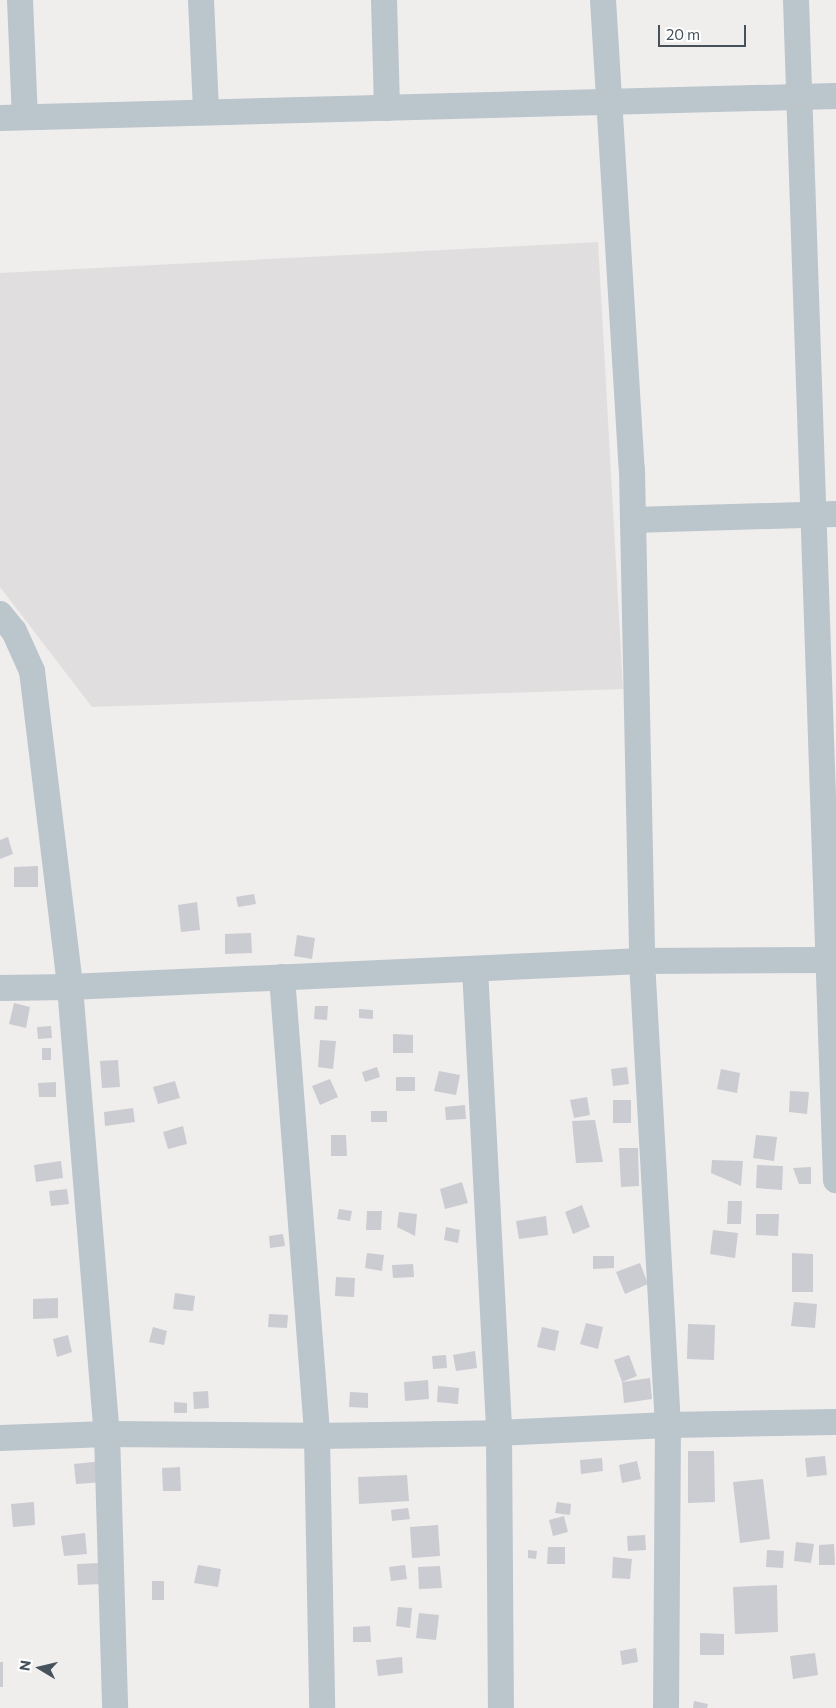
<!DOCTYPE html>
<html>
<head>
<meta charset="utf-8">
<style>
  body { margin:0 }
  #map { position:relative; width:836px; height:1708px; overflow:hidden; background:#f0eded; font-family:Commissioner,sans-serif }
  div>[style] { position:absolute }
  .education>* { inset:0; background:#e1dedf }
  .building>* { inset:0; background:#caccd2 }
  .minor>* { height:26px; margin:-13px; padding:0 13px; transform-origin:13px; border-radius:13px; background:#bbc5cc }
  span { translate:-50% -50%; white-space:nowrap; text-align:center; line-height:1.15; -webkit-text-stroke:4px #fff; paint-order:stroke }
  .north { position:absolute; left:15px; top:1643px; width:50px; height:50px; -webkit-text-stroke:4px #fff; paint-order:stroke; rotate:279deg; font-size:14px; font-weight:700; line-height:20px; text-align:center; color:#46515a }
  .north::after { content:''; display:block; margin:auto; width:18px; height:22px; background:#46515a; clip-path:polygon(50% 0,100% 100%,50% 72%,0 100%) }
  .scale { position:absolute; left:658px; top:25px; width:88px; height:22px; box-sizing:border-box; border:2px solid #46515a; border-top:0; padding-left:6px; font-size:15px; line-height:18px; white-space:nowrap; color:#46515a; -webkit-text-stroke:4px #fff; paint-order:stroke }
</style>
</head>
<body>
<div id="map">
  <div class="education">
    <div style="clip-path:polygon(598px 242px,623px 689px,92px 707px,0 587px,0 273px)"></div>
  </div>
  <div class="building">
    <div style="clip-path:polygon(8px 837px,13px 854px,0 859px,0 840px)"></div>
    <div style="clip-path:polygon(38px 866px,38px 887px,14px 887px,14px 867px)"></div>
    <div style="clip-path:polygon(254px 894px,256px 904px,238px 907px,236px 897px)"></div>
    <div style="clip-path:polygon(197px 902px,200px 930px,181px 932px,178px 905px)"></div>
    <div style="clip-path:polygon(251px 933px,252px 953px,225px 954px,225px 934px)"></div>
    <div style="clip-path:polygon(297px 935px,315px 938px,312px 959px,294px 956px)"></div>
    <div style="clip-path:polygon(14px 1003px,30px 1007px,26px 1028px,9px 1024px)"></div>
    <div style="clip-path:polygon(315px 1006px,328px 1006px,327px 1020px,314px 1019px)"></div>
    <div style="clip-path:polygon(359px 1009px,373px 1010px,373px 1019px,359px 1018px)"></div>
    <div style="clip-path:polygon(51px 1026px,52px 1038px,38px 1039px,37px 1027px)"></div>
    <div style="clip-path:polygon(393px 1034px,413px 1035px,413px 1053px,393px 1053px)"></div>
    <div style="clip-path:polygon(320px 1040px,336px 1041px,333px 1069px,318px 1067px)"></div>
    <div style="clip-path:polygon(42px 1048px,51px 1048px,51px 1060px,42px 1060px)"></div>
    <div style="clip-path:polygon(118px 1060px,120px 1087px,102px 1088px,100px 1061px)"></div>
    <div style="clip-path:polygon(377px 1067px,380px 1077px,365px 1082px,362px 1072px)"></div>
    <div style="clip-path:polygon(627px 1067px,629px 1084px,613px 1086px,611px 1069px)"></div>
    <div style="clip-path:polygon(721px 1069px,740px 1073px,737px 1093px,717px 1089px)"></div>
    <div style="clip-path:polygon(439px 1071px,460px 1075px,456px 1095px,434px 1091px)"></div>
    <div style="clip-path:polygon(396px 1077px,415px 1077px,415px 1091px,396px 1091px)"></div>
    <div style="clip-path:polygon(330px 1079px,338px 1097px,320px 1105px,312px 1086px)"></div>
    <div style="clip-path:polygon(175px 1081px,180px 1098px,158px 1104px,153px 1087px)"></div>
    <div style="clip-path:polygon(56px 1082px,56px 1097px,39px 1097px,38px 1083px)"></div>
    <div style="clip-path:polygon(790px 1091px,809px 1092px,807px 1114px,789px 1112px)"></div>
    <div style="clip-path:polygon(587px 1097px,590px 1115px,574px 1118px,570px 1100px)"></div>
    <div style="clip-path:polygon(613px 1100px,631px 1100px,631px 1123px,613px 1123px)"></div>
    <div style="clip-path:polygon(465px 1105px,466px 1119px,446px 1120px,445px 1107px)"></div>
    <div style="clip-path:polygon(133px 1108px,135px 1122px,105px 1126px,104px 1112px)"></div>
    <div style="clip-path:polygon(371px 1111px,387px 1111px,387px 1122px,371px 1122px)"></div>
    <div style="clip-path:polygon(595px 1120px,603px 1162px,576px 1163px,572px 1121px)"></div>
    <div style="clip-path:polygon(183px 1126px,187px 1144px,168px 1149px,163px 1132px)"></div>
    <div style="clip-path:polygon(331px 1135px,346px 1135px,347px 1156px,331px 1156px)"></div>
    <div style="clip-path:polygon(756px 1135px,777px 1137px,774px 1161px,753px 1158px)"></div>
    <div style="clip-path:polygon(619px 1148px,638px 1148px,639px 1186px,621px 1187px)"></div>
    <div style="clip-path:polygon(712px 1160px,743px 1161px,741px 1186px,711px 1173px)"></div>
    <div style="clip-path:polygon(61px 1161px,63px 1178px,36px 1182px,34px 1165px)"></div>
    <div style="clip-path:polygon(757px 1165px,783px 1166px,782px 1190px,756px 1188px)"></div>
    <div style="clip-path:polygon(811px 1167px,811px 1184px,799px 1184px,793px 1168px)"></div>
    <div style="clip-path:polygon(462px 1182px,468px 1203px,445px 1209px,440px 1189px)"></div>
    <div style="clip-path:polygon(67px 1189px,69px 1204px,51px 1206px,49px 1191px)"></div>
    <div style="clip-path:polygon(728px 1201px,742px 1201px,741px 1224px,727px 1224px)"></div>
    <div style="clip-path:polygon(582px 1205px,590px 1227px,573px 1234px,565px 1212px)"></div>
    <div style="clip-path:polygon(339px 1209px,352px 1211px,350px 1221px,337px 1219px)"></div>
    <div style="clip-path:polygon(367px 1211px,382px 1211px,381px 1230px,366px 1230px)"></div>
    <div style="clip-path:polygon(399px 1212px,417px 1214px,415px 1236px,397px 1227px)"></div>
    <div style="clip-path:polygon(756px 1214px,779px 1214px,778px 1236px,756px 1235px)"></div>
    <div style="clip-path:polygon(546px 1216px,548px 1235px,519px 1239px,516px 1221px)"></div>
    <div style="clip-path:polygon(446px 1227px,460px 1230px,458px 1243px,444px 1240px)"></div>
    <div style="clip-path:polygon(713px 1230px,738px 1233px,735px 1258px,710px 1254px)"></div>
    <div style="clip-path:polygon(283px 1234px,285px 1246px,270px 1248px,269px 1236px)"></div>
    <div style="clip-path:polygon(367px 1253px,384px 1255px,382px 1271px,365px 1268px)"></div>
    <div style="clip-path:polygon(792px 1253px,813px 1254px,813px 1292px,792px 1292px)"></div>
    <div style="clip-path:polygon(593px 1256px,614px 1256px,614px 1268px,593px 1269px)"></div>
    <div style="clip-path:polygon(640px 1263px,648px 1284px,625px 1294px,616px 1272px)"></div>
    <div style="clip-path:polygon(413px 1264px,414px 1277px,393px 1278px,392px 1265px)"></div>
    <div style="clip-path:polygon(336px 1277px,355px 1278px,354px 1297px,335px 1296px)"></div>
    <div style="clip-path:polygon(175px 1293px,195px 1296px,193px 1311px,173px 1309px)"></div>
    <div style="clip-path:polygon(58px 1298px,58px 1318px,33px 1319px,33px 1299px)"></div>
    <div style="clip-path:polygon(794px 1302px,817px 1304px,815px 1328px,791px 1326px)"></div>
    <div style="clip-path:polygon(269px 1314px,288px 1315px,287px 1328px,268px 1327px)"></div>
    <div style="clip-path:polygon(586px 1323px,603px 1327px,598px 1349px,580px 1344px)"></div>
    <div style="clip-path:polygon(688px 1324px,715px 1325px,714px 1360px,687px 1359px)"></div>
    <div style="clip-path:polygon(153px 1327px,167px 1331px,164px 1345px,149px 1342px)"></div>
    <div style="clip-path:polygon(542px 1327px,559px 1331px,555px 1351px,537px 1347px)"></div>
    <div style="clip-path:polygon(68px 1335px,72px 1352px,57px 1357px,53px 1339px)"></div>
    <div style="clip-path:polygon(475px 1351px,477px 1368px,456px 1371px,453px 1355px)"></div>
    <div style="clip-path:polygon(446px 1355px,447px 1368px,433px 1369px,432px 1356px)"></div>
    <div style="clip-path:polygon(629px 1355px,637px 1376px,622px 1382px,614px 1360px)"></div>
    <div style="clip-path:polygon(650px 1378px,652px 1399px,624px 1403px,622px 1382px)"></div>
    <div style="clip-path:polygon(428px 1380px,429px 1399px,405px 1401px,404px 1382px)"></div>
    <div style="clip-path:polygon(438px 1386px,459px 1388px,458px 1404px,437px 1402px)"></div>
    <div style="clip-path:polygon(208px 1391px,209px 1408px,194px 1409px,193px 1392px)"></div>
    <div style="clip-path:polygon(350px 1392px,368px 1393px,368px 1408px,349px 1407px)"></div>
    <div style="clip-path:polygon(174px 1402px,187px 1403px,187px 1413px,174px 1413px)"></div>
    <div style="clip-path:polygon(688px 1451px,714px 1451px,715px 1502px,688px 1503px)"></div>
    <div style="clip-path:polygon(825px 1456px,827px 1475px,807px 1477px,805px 1458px)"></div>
    <div style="clip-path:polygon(602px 1458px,603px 1471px,581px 1474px,580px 1460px)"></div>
    <div style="clip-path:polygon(103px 1461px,104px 1482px,76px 1484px,74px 1464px)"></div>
    <div style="clip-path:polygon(637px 1461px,641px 1479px,622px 1483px,619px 1465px)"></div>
    <div style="clip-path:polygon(180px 1467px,181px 1491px,163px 1491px,162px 1468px)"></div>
    <div style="clip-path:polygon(407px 1475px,409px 1501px,359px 1504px,358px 1477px)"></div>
    <div style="clip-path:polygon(763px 1479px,770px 1539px,740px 1543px,733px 1482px)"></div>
    <div style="clip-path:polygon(34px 1502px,35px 1525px,13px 1527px,11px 1504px)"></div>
    <div style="clip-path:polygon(557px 1502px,571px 1504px,570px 1515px,555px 1513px)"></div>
    <div style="clip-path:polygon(408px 1508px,410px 1519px,392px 1521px,391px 1510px)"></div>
    <div style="clip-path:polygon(564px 1516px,568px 1532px,553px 1536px,549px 1520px)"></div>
    <div style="clip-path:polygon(438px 1525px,440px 1556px,412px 1558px,410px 1527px)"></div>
    <div style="clip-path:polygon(85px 1533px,87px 1554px,64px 1556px,61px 1536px)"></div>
    <div style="clip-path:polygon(645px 1535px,646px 1550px,628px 1551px,627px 1536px)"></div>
    <div style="clip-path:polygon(796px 1542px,814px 1544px,811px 1563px,794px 1561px)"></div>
    <div style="clip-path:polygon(834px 1544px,835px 1565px,819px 1565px,819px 1545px)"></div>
    <div style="clip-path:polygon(548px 1547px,565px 1547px,565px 1564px,547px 1564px)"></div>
    <div style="clip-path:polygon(528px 1550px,537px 1551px,536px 1559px,528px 1558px)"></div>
    <div style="clip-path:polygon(767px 1550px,784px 1551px,783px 1568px,766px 1567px)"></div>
    <div style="clip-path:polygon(613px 1557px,632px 1559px,630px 1579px,612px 1578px)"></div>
    <div style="clip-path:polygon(102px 1563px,103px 1584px,78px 1585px,77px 1564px)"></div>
    <div style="clip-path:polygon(198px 1565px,221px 1569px,218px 1587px,194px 1583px)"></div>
    <div style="clip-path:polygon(405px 1565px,407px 1579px,391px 1581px,389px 1567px)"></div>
    <div style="clip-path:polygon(440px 1566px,442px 1588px,419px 1589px,418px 1567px)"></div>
    <div style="clip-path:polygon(152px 1581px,164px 1581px,164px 1600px,152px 1600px)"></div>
    <div style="clip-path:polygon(777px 1585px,778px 1632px,735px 1634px,733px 1587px)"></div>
    <div style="clip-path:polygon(398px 1607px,412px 1608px,410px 1628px,396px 1626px)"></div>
    <div style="clip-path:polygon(419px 1613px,439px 1615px,436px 1640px,416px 1638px)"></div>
    <div style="clip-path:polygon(370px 1626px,371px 1642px,353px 1642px,353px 1627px)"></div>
    <div style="clip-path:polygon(700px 1633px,724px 1634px,724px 1655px,700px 1655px)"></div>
    <div style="clip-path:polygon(636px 1648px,638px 1662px,622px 1665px,620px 1651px)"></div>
    <div style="clip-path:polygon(815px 1653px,818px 1675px,793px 1679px,790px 1656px)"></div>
    <div style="clip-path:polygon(402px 1657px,403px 1673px,378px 1676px,376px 1660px)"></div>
    <div style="clip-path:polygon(0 1662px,3px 1662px,3px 1687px,0 1687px)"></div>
    <div style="clip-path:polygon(694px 1701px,708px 1704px,707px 1708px,693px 1708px)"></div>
  </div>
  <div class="minor">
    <div style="left:20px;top:0;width:117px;rotate:87.6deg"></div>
    <div style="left:201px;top:0;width:112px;rotate:87.4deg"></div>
    <div style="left:384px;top:0;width:108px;rotate:88.4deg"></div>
    <div style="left:603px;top:0;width:470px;rotate:86.5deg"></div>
    <div style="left:632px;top:469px;width:51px;rotate:88.9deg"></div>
    <div style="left:633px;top:520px;width:203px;rotate:-1.7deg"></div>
    <div style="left:796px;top:0;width:1181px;rotate:88.06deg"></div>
    <div style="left:0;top:118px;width:836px;rotate:-1.51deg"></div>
    <div style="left:633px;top:520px;width:441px;rotate:88.8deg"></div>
    <div style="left:642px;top:961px;width:465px;rotate:86.8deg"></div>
    <div style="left:668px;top:1425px;width:283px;rotate:90.4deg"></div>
    <div style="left:0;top:614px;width:22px;rotate:51deg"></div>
    <div style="left:14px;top:631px;width:44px;rotate:65.8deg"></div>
    <div style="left:32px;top:671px;width:318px;rotate:83.1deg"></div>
    <div style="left:70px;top:987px;width:449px;rotate:85.3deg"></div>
    <div style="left:107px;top:1434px;width:274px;rotate:88.3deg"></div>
    <div style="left:475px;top:969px;width:465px;rotate:87deg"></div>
    <div style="left:499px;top:1433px;width:275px;rotate:89.6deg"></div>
    <div style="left:282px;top:977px;width:460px;rotate:85.6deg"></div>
    <div style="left:317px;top:1436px;width:272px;rotate:88.9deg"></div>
    <div style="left:0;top:988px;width:70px;rotate:-0.8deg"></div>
    <div style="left:70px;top:987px;width:573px;rotate:-2.6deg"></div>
    <div style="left:642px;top:961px;width:194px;rotate:-0.3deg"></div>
    <div style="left:0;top:1438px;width:107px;rotate:-2.1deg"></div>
    <div style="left:107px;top:1434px;width:210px;rotate:0.5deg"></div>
    <div style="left:317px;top:1436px;width:182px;rotate:-0.9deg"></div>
    <div style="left:499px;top:1433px;width:169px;rotate:-2.7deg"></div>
    <div style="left:668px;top:1425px;width:168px;rotate:-1deg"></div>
  </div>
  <div class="north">N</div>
  <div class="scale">20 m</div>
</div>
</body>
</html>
